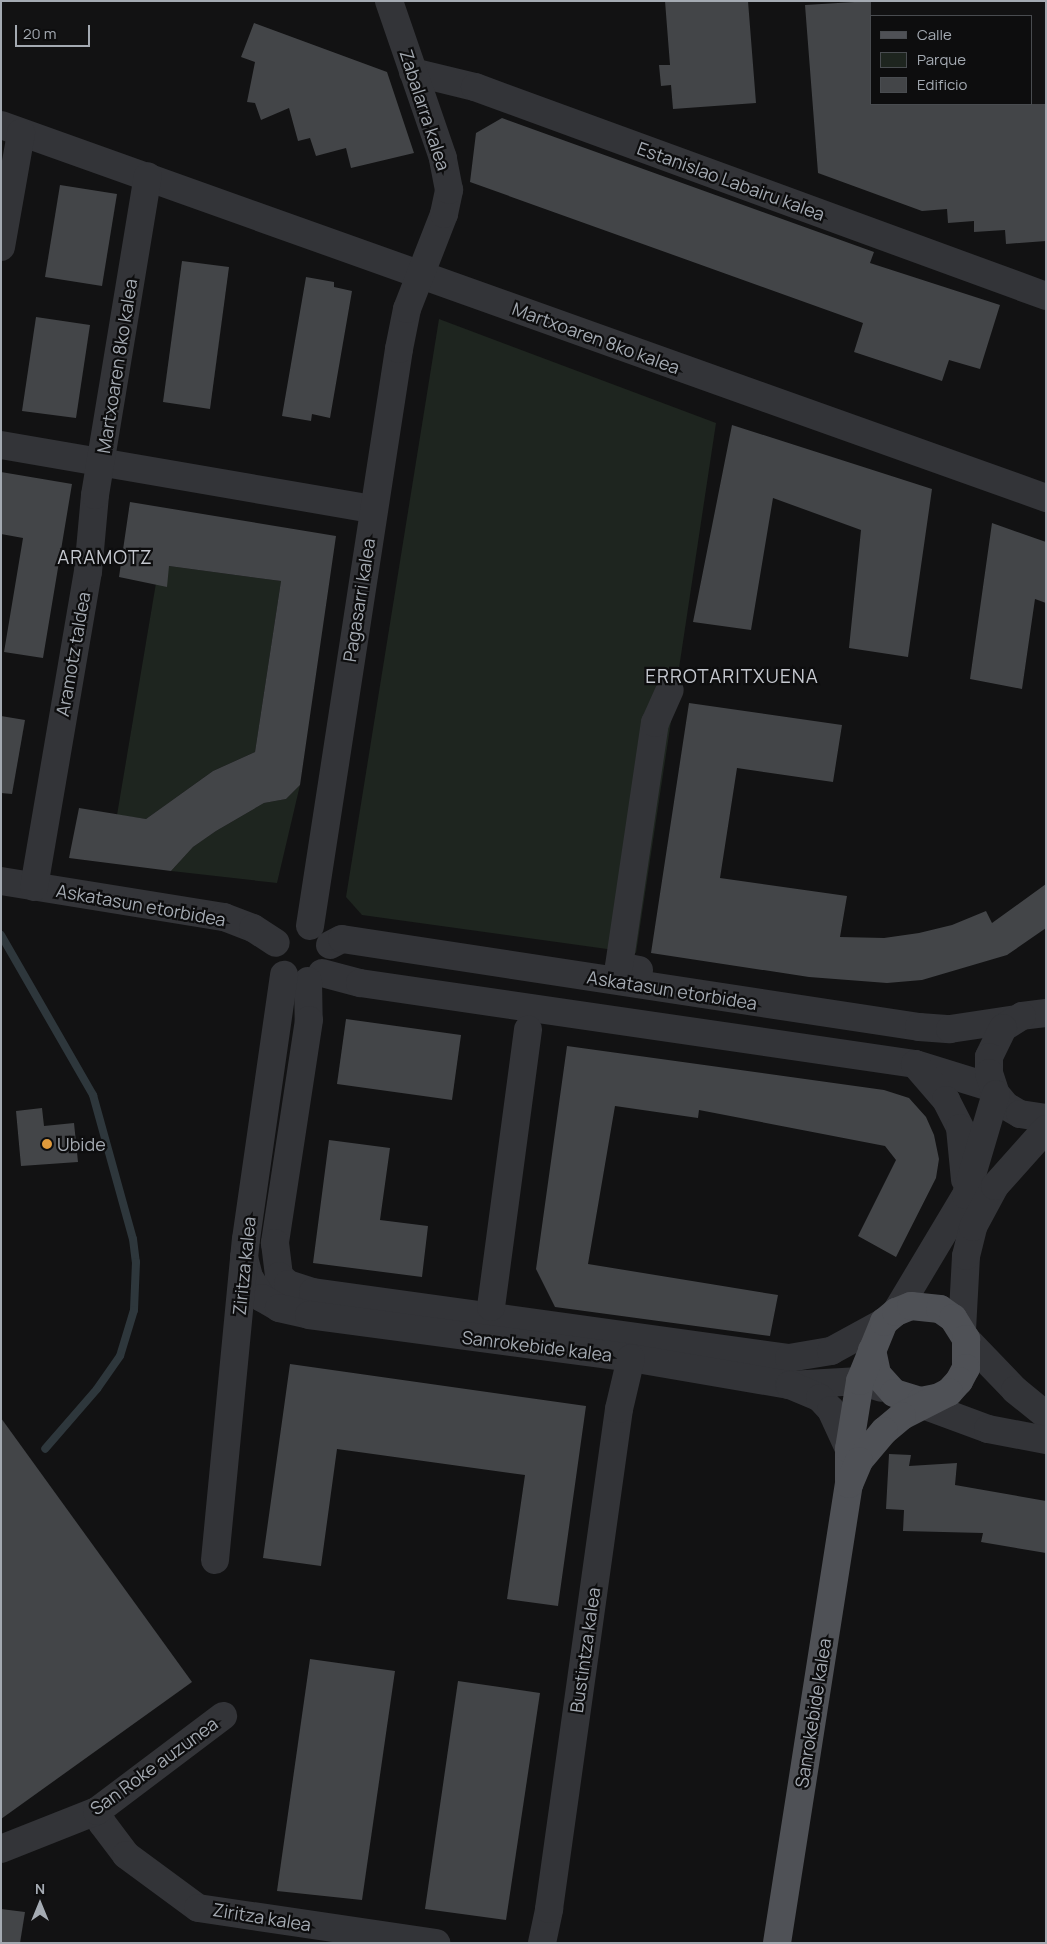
<!DOCTYPE html>
<html>
<head>
<meta charset="utf-8">
<style>
  body { margin:0 }
  #map { position:relative; width:1047px; height:1944px; overflow:hidden; background:#121213; font-family:Manrope,sans-serif }
  div>[style] { position:absolute }
  .green>* { inset:0; background:#1e251f }
  .stream>* { height:8px; margin:-4px; padding:0 4px; transform-origin:4px; border-radius:4px; background:#2e373c }
  .building>* { inset:0; background:#434548 }
  .minor>* { height:28px; margin:-14px; padding:0 14px; transform-origin:14px; border-radius:14px; background:#333438 }
  .major>* { height:28px; margin:-14px; padding:0 14px; transform-origin:14px; border-radius:14px; background:#4f5156 }
  .dots>* { width:14px; height:14px; translate:-50% -50%; box-sizing:border-box; border:2px solid #0d0d0e; border-radius:50% }
  span { translate:-50% -50%; white-space:nowrap; text-align:center; line-height:1.15; -webkit-text-stroke:4.5px #0d0d0e; paint-order:stroke }
  .street-label { font-size:18px; color:#a4aab2 }
  .poi-label { font-size:18px; color:#a4aab2 }
  .left { translate:0 -50%; text-align:left }
  .neighbourhood-label { font-size:19px; color:#c5c8cf; letter-spacing:1px }
  .frame { position:absolute; inset:0; border:2px solid #a4aab2; pointer-events:none }
  .legend { position:absolute; left:870px; top:15px; width:162px; height:90px; box-sizing:border-box; background:#0d0d0e; border:1px solid #494c50; margin:0; padding:6px 9px; list-style:none; font-size:15px; color:#a4aab2 }
  .legend li { display:flex; align-items:center; gap:10px; height:25px }
  .legend b { width:25px; border:1px solid #494c50 }
  .north { position:absolute; left:15px; top:1879px; width:50px; height:50px; -webkit-text-stroke:4px #0d0d0e; paint-order:stroke; rotate:0deg; font-size:14px; font-weight:700; line-height:20px; text-align:center; color:#a4aab2 }
  .north::after { content:''; display:block; margin:auto; width:18px; height:22px; background:#a4aab2; clip-path:polygon(50% 0,100% 100%,50% 72%,0 100%) }
  .scale { position:absolute; left:15px; top:25px; width:75px; height:22px; box-sizing:border-box; border:2px solid #a4aab2; border-top:0; padding-left:6px; font-size:15px; line-height:18px; white-space:nowrap; color:#a4aab2; -webkit-text-stroke:4px #0d0d0e; paint-order:stroke }
</style>
</head>
<body>
<div id="map">
  <div class="green">
    <div style="clip-path:polygon(439px 319px,716px 423px,636px 953px,362px 915px,346px 897px)"></div>
    <div style="clip-path:polygon(169px 566px,281px 581px,255px 752px,213px 771px,146px 819px,117px 815px,156px 583px)"></div>
    <div style="clip-path:polygon(300px 785px,277px 883px,171px 871px,193px 847px,216px 831px,264px 803px,286px 799px)"></div>
  </div>
  <div class="stream">
    <div style="left:1px;top:935px;width:185px;rotate:60.1deg"></div>
    <div style="left:93px;top:1095px;width:149px;rotate:74.5deg"></div>
    <div style="left:133px;top:1239px;width:23px;rotate:83deg"></div>
    <div style="left:136px;top:1262px;width:48px;rotate:92.4deg"></div>
    <div style="left:134px;top:1310px;width:48px;rotate:106.9deg"></div>
    <div style="left:120px;top:1356px;width:40px;rotate:124.9deg"></div>
    <div style="left:97px;top:1389px;width:79px;rotate:130.9deg"></div>
  </div>
  <div class="building">
    <div style="clip-path:polygon(665px 1px,748px 1px,756px 103px,673px 109px,671px 85px,661px 86px,659px 65px,670px 65px)"></div>
    <div style="clip-path:polygon(871px 1px,871px 104px,1046px 104px,1046px 241px,1006px 244px,1005px 230px,974px 232px,974px 221px,948px 223px,947px 209px,922px 211px,818px 173px,805px 5px)"></div>
    <div style="clip-path:polygon(254px 23px,387px 72px,414px 153px,351px 168px,346px 148px,316px 156px,310px 138px,298px 141px,289px 108px,261px 120px,255px 103px,247px 102px,255px 62px,241px 57px)"></div>
    <div style="clip-path:polygon(502px 118px,874px 252px,870px 263px,1000px 305px,980px 369px,949px 360px,942px 381px,854px 352px,863px 323px,470px 182px,476px 133px)"></div>
    <div style="clip-path:polygon(60px 185px,117px 194px,102px 286px,45px 277px)"></div>
    <div style="clip-path:polygon(182px 261px,229px 267px,210px 409px,163px 402px)"></div>
    <div style="clip-path:polygon(306px 277px,334px 282px,334px 287px,352px 291px,330px 418px,312px 414px,311px 421px,282px 416px)"></div>
    <div style="clip-path:polygon(36px 317px,90px 325px,76px 418px,22px 411px)"></div>
    <div style="clip-path:polygon(732px 425px,932px 489px,908px 657px,849px 648px,861px 530px,773px 498px,751px 630px,693px 622px)"></div>
    <div style="clip-path:polygon(1px 472px,72px 484px,43px 658px,4px 652px,23px 538px,1px 534px)"></div>
    <div style="clip-path:polygon(130px 502px,336px 536px,300px 785px,286px 799px,264px 803px,216px 831px,193px 847px,171px 871px,69px 858px,79px 808px,146px 819px,213px 771px,255px 752px,281px 581px,169px 566px,167px 587px,119px 577px)"></div>
    <div style="clip-path:polygon(992px 523px,1046px 542px,1046px 603px,1035px 599px,1022px 689px,970px 679px)"></div>
    <div style="clip-path:polygon(689px 703px,842px 725px,833px 782px,737px 768px,720px 878px,847px 896px,840px 937px,884px 938px,919px 933px,952px 925px,986px 911px,992px 923px,1046px 884px,1046px 928px,1007px 955px,922px 980px,887px 983px,809px 977px,651px 953px)"></div>
    <div style="clip-path:polygon(1px 716px,25px 720px,12px 794px,1px 793px)"></div>
    <div style="clip-path:polygon(346px 1019px,461px 1035px,452px 1100px,337px 1084px)"></div>
    <div style="clip-path:polygon(567px 1046px,884px 1090px,909px 1098px,926px 1117px,934px 1135px,939px 1159px,936px 1178px,896px 1257px,858px 1236px,896px 1160px,885px 1146px,699px 1110px,698px 1118px,615px 1106px,588px 1264px,778px 1295px,770px 1336px,555px 1307px,536px 1269px)"></div>
    <div style="clip-path:polygon(42px 1108px,44px 1126px,74px 1123px,78px 1162px,21px 1166px,16px 1111px)"></div>
    <div style="clip-path:polygon(329px 1140px,390px 1148px,380px 1220px,428px 1226px,422px 1277px,313px 1263px)"></div>
    <div style="clip-path:polygon(290px 1364px,586px 1406px,558px 1606px,507px 1599px,525px 1475px,337px 1449px,321px 1566px,263px 1558px)"></div>
    <div style="clip-path:polygon(1px 1418px,192px 1682px,1px 1819px)"></div>
    <div style="clip-path:polygon(889px 1454px,911px 1455px,909px 1466px,957px 1463px,955px 1485px,1046px 1501px,1046px 1553px,981px 1542px,983px 1533px,903px 1531px,904px 1510px,886px 1509px)"></div>
    <div style="clip-path:polygon(310px 1659px,395px 1671px,362px 1900px,277px 1891px)"></div>
    <div style="clip-path:polygon(458px 1681px,540px 1693px,506px 1920px,425px 1909px)"></div>
    <div style="clip-path:polygon(1px 1909px,25px 1912px,20px 1943px,1px 1943px)"></div>
  </div>
  <div class="minor">
    <div style="left:413px;top:72px;width:64px;rotate:13.6deg"></div>
    <div style="left:475px;top:87px;width:608px;rotate:20.1deg"></div>
    <div style="left:1px;top:125px;width:1110px;rotate:19.64deg"></div>
    <div style="left:1px;top:247px;width:116px;rotate:-80deg"></div>
    <div style="left:1px;top:445px;width:377px;rotate:9.8deg"></div>
    <div style="left:1px;top:881px;width:226px;rotate:9.2deg"></div>
    <div style="left:224px;top:917px;width:31px;rotate:21deg"></div>
    <div style="left:253px;top:928px;width:27px;rotate:33deg"></div>
    <div style="left:34px;top:887px;width:320px;rotate:-80.3deg"></div>
    <div style="left:88px;top:572px;width:77px;rotate:-84.8deg"></div>
    <div style="left:95px;top:495px;width:323px;rotate:-80.6deg"></div>
    <div style="left:310px;top:926px;width:584px;rotate:-81.23deg"></div>
    <div style="left:399px;top:349px;width:41px;rotate:-78.7deg"></div>
    <div style="left:407px;top:309px;width:102px;rotate:-68.7deg"></div>
    <div style="left:444px;top:214px;width:25px;rotate:-78deg"></div>
    <div style="left:449px;top:190px;width:33px;rotate:-101deg"></div>
    <div style="left:443px;top:158px;width:166px;rotate:-109deg"></div>
    <div style="left:330px;top:945px;width:13px;rotate:-27deg"></div>
    <div style="left:342px;top:939px;width:584px;rotate:8.67deg"></div>
    <div style="left:919px;top:1027px;width:31px;rotate:4deg"></div>
    <div style="left:950px;top:1029px;width:67px;rotate:-8.6deg"></div>
    <div style="left:639px;top:970px;width:20px;rotate:-169deg"></div>
    <div style="left:619px;top:966px;width:246px;rotate:-81.6deg"></div>
    <div style="left:655px;top:723px;width:36px;rotate:-66deg"></div>
    <div style="left:322px;top:973px;width:39px;rotate:15deg"></div>
    <div style="left:360px;top:983px;width:561px;rotate:8.3deg"></div>
    <div style="left:915px;top:1064px;width:82px;rotate:17.1deg"></div>
    <div style="left:308px;top:981px;width:39px;rotate:89deg"></div>
    <div style="left:309px;top:1020px;width:226px;rotate:98.7deg"></div>
    <div style="left:275px;top:1243px;width:33px;rotate:83deg"></div>
    <div style="left:279px;top:1276px;width:12px;rotate:42deg"></div>
    <div style="left:288px;top:1284px;width:26px;rotate:18deg"></div>
    <div style="left:313px;top:1292px;width:481px;rotate:7.9deg"></div>
    <div style="left:789px;top:1358px;width:43px;rotate:-9.5deg"></div>
    <div style="left:831px;top:1351px;width:60px;rotate:-28.7deg"></div>
    <div style="left:1046px;top:1013px;width:24px;rotate:173deg"></div>
    <div style="left:1022px;top:1016px;width:22px;rotate:148deg"></div>
    <div style="left:1003px;top:1028px;width:32px;rotate:116deg"></div>
    <div style="left:989px;top:1057px;width:16px;rotate:90deg"></div>
    <div style="left:989px;top:1073px;width:22px;rotate:72deg"></div>
    <div style="left:996px;top:1094px;width:16px;rotate:50deg"></div>
    <div style="left:1006px;top:1106px;width:16px;rotate:30deg"></div>
    <div style="left:1020px;top:1114px;width:26px;rotate:9deg"></div>
    <div style="left:915px;top:1064px;width:48px;rotate:49.3deg"></div>
    <div style="left:946px;top:1100px;width:31px;rotate:63deg"></div>
    <div style="left:960px;top:1128px;width:52px;rotate:84.5deg"></div>
    <div style="left:244px;top:1257px;width:21px;rotate:76deg"></div>
    <div style="left:249px;top:1277px;width:25px;rotate:58deg"></div>
    <div style="left:262px;top:1298px;width:20px;rotate:30deg"></div>
    <div style="left:279px;top:1308px;width:31px;rotate:13deg"></div>
    <div style="left:309px;top:1315px;width:325px;rotate:7.6deg"></div>
    <div style="left:631px;top:1358px;width:160px;rotate:9.7deg"></div>
    <div style="left:789px;top:1385px;width:71px;rotate:-3.2deg"></div>
    <div style="left:860px;top:1381px;width:22px;rotate:18deg"></div>
    <div style="left:491px;top:1307px;width:280px;rotate:-82.4deg"></div>
    <div style="left:896px;top:1312px;width:136px;rotate:-59.1deg"></div>
    <div style="left:966px;top:1195px;width:105px;rotate:-73.5deg"></div>
    <div style="left:962px;top:1330px;width:74px;rotate:-86.9deg"></div>
    <div style="left:966px;top:1256px;width:30px;rotate:-76deg"></div>
    <div style="left:973px;top:1227px;width:47px;rotate:-61.8deg"></div>
    <div style="left:995px;top:1186px;width:76px;rotate:-48.2deg"></div>
    <div style="left:966px;top:1339px;width:71px;rotate:46.1deg"></div>
    <div style="left:1015px;top:1390px;width:40px;rotate:39deg"></div>
    <div style="left:790px;top:1385px;width:33px;rotate:23deg"></div>
    <div style="left:820px;top:1398px;width:16px;rotate:47deg"></div>
    <div style="left:831px;top:1410px;width:43px;rotate:65.2deg"></div>
    <div style="left:907px;top:1399px;width:86px;rotate:20.3deg"></div>
    <div style="left:988px;top:1429px;width:59px;rotate:10.7deg"></div>
    <div style="left:215px;top:1560px;width:322px;rotate:-84.5deg"></div>
    <div style="left:246px;top:1239px;width:267px;rotate:-81.8deg"></div>
    <div style="left:97px;top:1811px;width:13px;rotate:67deg"></div>
    <div style="left:102px;top:1823px;width:40px;rotate:53deg"></div>
    <div style="left:126px;top:1855px;width:89px;rotate:36.4deg"></div>
    <div style="left:198px;top:1908px;width:241px;rotate:8.4deg"></div>
    <div style="left:1px;top:1849px;width:103px;rotate:-21.6deg"></div>
    <div style="left:97px;top:1811px;width:158px;rotate:-37deg"></div>
    <div style="left:542px;top:1943px;width:35px;rotate:-78deg"></div>
    <div style="left:549px;top:1909px;width:505px;rotate:-82.03deg"></div>
    <div style="left:619px;top:1409px;width:52px;rotate:-76.8deg"></div>
  </div>
  <div class="major">
    <div style="left:872px;top:1350px;width:25px;rotate:78deg"></div>
    <div style="left:877px;top:1374px;width:25px;rotate:48deg"></div>
    <div style="left:894px;top:1393px;width:28px;rotate:17deg"></div>
    <div style="left:921px;top:1401px;width:14px;rotate:-12deg"></div>
    <div style="left:777px;top:1943px;width:465px;rotate:-81.1deg"></div>
    <div style="left:849px;top:1484px;width:35px;rotate:-90deg"></div>
    <div style="left:849px;top:1449px;width:69px;rotate:-80.8deg"></div>
    <div style="left:860px;top:1381px;width:64px;rotate:-67.9deg"></div>
    <div style="left:884px;top:1322px;width:16px;rotate:-40deg"></div>
    <div style="left:896px;top:1312px;width:16px;rotate:-22deg"></div>
    <div style="left:911px;top:1306px;width:29px;rotate:6deg"></div>
    <div style="left:940px;top:1309px;width:16px;rotate:35deg"></div>
    <div style="left:953px;top:1318px;width:25px;rotate:58deg"></div>
    <div style="left:966px;top:1339px;width:29px;rotate:90deg"></div>
    <div style="left:966px;top:1368px;width:15px;rotate:118deg"></div>
    <div style="left:959px;top:1381px;width:15px;rotate:132deg"></div>
    <div style="left:949px;top:1392px;width:53px;rotate:152.9deg"></div>
    <div style="left:902px;top:1416px;width:23px;rotate:140deg"></div>
    <div style="left:884px;top:1431px;width:39px;rotate:130deg"></div>
    <div style="left:859px;top:1461px;width:25px;rotate:113deg"></div>
  </div>
  <div class="dots">
    <div style="left:47px;top:1144px;background:#e19b3c"></div>
  </div>
  <div class="street-label">
    <span style="left:425px;top:110px;rotate:72deg">Zabalarra kalea</span>
    <span style="left:731px;top:181px;rotate:20deg">Estanislao Labairu kalea</span>
    <span style="left:596px;top:338px;rotate:20deg">Martxoaren 8ko kalea</span>
    <span style="left:117px;top:366px;rotate:-81deg">Martxoaren 8ko kalea</span>
    <span style="left:359px;top:600px;rotate:-81deg">Pagasarri kalea</span>
    <span style="left:73px;top:654px;rotate:-80deg">Aramotz taldea</span>
    <span style="left:141px;top:905px;rotate:10deg">Askatasun etorbidea</span>
    <span style="left:672px;top:990px;rotate:9deg">Askatasun etorbidea</span>
    <span style="left:244px;top:1266px;rotate:-84deg">Ziritza kalea</span>
    <span style="left:537px;top:1346px;rotate:7deg">Sanrokebide kalea</span>
    <span style="left:585px;top:1650px;rotate:-82deg">Bustintza kalea</span>
    <span style="left:813px;top:1713px;rotate:-81deg">Sanrokebide kalea</span>
    <span style="left:154px;top:1766px;rotate:-36deg">San Roke auzunea</span>
    <span style="left:262px;top:1917px;rotate:9deg">Ziritza kalea</span>
  </div>
  <div class="poi-label">
    <span class="left" style="left:57px;top:1144px">Ubide</span>
  </div>
  <div class="neighbourhood-label">
    <span style="left:105px;top:558px">ARAMOTZ</span>
    <span style="left:732px;top:677px">ERROTARITXUENA</span>
  </div>
  <div class="frame"></div>
  <ul class="legend">
  <li><b style="height:6px;background:#4f5156"></b>Calle</li>
  <li><b style="height:14px;background:#1e251f"></b>Parque</li>
  <li><b style="height:14px;background:#434548"></b>Edificio</li>
  </ul>
  <div class="north">N</div>
  <div class="scale">20 m</div>
</div>
</body>
</html>
